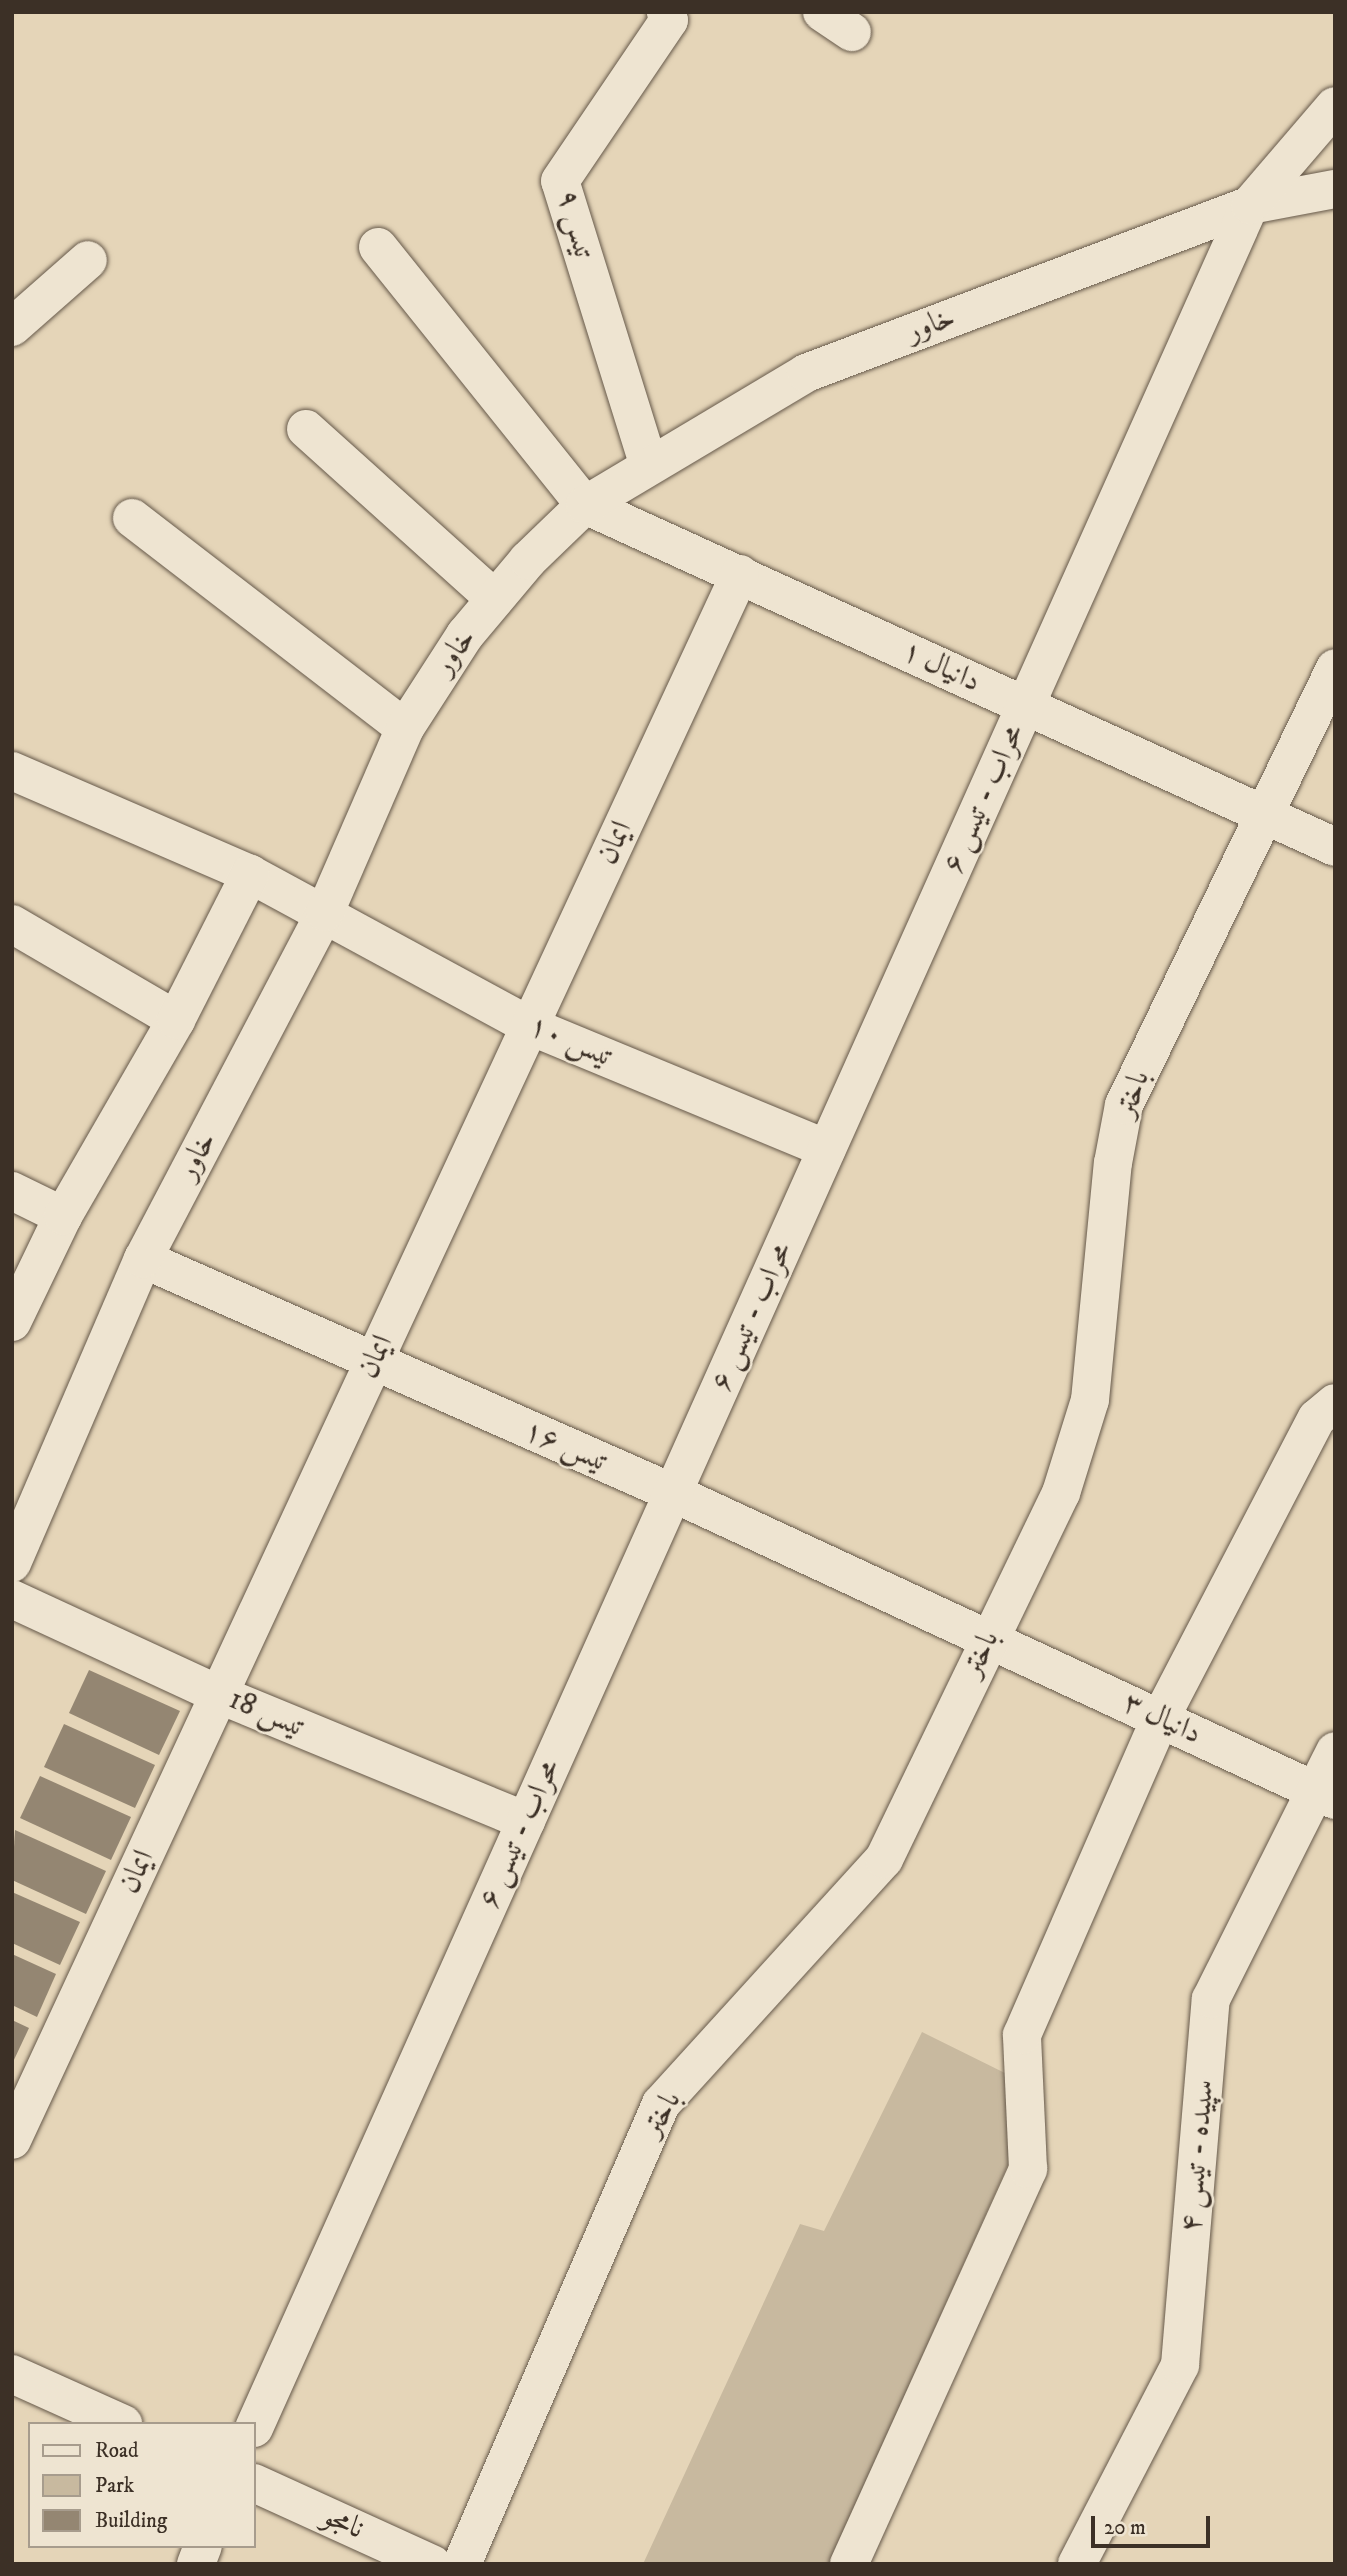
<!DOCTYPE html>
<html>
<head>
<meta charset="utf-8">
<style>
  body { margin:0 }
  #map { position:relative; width:1347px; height:2576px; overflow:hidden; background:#e5d5b8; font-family:"IM FELL DW Pica",Amiri,serif }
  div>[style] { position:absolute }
  .green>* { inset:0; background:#c8b99f }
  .building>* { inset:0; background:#948672 }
  .roads { filter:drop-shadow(0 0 2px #66594a) drop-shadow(0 0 2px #66594a) }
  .minor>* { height:38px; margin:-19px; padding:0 19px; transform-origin:19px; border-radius:19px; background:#eee4d1 }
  span { translate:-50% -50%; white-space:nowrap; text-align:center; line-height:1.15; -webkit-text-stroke:5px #eee4d1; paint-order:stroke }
  .street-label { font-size:30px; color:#3c3026 }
  .frame { position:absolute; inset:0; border:14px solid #3c3026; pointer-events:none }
  .legend { position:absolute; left:28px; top:2422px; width:228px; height:126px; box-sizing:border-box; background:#eee4d1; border:2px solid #a79c8d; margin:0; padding:9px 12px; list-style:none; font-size:21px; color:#3c3026 }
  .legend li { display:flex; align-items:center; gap:14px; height:35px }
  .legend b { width:35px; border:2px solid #a79c8d }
  .scale { position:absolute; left:1091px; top:2516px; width:119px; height:32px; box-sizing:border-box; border:4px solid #3c3026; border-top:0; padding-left:9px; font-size:21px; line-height:24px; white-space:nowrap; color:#3c3026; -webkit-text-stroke:5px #eee4d1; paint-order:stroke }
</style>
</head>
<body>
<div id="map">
  <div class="green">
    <div style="clip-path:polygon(922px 2032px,1041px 2091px,829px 2564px,643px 2564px,800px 2224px,824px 2231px)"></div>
  </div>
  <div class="building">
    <div style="clip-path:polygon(89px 1670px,180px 1711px,159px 1755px,69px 1713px)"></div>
    <div style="clip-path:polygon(64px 1724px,155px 1765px,135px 1808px,44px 1767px)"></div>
    <div style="clip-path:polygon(40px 1776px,131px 1817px,111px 1860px,20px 1818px)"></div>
    <div style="clip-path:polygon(15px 1830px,106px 1871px,86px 1914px,12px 1880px)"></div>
    <div style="clip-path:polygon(12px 1892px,80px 1922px,60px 1965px,12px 1943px)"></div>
    <div style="clip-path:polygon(12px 1954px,56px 1974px,37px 2017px,12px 2005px)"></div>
    <div style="clip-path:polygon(12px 2020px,29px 2028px,12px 2064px)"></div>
  </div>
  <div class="roads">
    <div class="minor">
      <div style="left:822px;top:12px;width:36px;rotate:34deg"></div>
      <div style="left:378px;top:247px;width:331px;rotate:51.3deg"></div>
      <div style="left:585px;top:505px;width:824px;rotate:24.51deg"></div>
      <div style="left:12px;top:327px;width:101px;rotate:-41.4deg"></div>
      <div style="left:306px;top:429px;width:254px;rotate:42deg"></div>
      <div style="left:648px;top:463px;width:295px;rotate:-107.3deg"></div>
      <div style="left:560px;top:181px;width:194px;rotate:-55.9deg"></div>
      <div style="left:669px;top:20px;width:9px;rotate:-111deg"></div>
      <div style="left:132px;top:518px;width:344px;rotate:37.6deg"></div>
      <div style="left:12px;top:771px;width:259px;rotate:23.4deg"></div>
      <div style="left:250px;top:874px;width:319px;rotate:28.5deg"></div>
      <div style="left:530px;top:1026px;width:321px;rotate:22.5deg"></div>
      <div style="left:12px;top:924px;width:190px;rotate:30.3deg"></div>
      <div style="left:12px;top:1191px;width:57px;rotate:26.1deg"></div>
      <div style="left:143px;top:1259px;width:579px;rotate:23.82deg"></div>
      <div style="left:673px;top:1493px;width:730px;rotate:24.88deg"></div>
      <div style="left:12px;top:1322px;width:118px;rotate:-64.3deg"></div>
      <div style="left:63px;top:1216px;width:226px;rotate:-60deg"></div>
      <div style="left:176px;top:1020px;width:164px;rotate:-63.1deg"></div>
      <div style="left:12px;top:1563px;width:331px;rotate:-66.7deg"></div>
      <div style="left:143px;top:1259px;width:392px;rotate:-62.3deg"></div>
      <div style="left:325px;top:912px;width:201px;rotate:-66.5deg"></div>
      <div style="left:405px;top:728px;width:111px;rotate:-57.2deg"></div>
      <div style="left:465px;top:635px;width:98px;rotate:-50deg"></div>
      <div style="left:528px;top:560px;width:79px;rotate:-44deg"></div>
      <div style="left:585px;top:505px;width:257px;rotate:-30.8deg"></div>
      <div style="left:806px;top:373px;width:475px;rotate:-20.7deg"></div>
      <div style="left:1250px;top:205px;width:86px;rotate:-10.7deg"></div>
      <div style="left:12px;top:1599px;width:229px;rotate:24.8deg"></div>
      <div style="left:220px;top:1695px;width:331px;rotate:22.4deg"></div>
      <div style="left:12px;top:2140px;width:1727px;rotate:-65.07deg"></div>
      <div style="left:12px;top:2374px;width:122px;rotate:24.2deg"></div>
      <div style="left:254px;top:2428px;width:2436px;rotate:-65.87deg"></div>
      <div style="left:1250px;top:205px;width:130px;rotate:-49.4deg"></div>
      <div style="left:254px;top:2483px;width:196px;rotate:24.5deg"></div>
      <div style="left:196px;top:2564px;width:19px;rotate:-69deg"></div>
      <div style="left:462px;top:2564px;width:501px;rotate:-66.61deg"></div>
      <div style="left:661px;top:2104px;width:331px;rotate:-47.7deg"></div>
      <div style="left:884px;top:1859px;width:407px;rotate:-64.2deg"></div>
      <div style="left:1061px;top:1493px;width:97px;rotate:-72.7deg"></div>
      <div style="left:1090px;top:1400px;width:238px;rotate:-84.5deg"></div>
      <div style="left:1113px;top:1163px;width:59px;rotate:-79.3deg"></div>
      <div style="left:1124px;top:1105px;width:485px;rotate:-64.2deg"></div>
      <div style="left:849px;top:2564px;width:434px;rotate:-65.6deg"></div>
      <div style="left:1028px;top:2169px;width:134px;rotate:-92.6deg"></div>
      <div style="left:1022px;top:2035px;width:345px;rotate:-66.4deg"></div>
      <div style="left:1160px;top:1719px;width:339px;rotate:-62.5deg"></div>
      <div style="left:1317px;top:1418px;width:23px;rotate:-40deg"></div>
      <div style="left:1077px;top:2564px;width:224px;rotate:-62.6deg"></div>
      <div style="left:1180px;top:2365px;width:367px;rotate:-85.2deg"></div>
      <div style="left:1211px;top:1999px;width:277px;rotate:-63.4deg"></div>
    </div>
  </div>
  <div class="street-label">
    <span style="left:575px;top:225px;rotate:75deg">تیس ۹</span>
    <span style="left:931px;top:325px;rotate:-21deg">خاور</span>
    <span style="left:455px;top:652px;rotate:-55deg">خاور</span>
    <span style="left:941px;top:667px;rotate:25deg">دانیال ۱</span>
    <span style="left:984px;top:799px;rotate:-66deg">محراب - تیس ۶</span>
    <span style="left:615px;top:843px;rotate:-65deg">ایمان</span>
    <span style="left:571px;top:1042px;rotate:23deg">تیس ۱۰</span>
    <span style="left:1133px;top:1094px;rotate:-69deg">باختر</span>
    <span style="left:197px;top:1156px;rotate:-62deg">خاور</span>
    <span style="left:752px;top:1317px;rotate:-66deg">محراب - تیس ۶</span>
    <span style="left:376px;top:1357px;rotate:-65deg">ایمان</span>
    <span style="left:566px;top:1447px;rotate:23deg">تیس ۱۶</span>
    <span style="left:981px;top:1654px;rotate:-64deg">باختر</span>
    <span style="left:267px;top:1714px;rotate:23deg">تیس 18</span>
    <span style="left:1162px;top:1719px;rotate:25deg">دانیال ۳</span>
    <span style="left:520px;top:1834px;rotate:-66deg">محراب - تیس ۶</span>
    <span style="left:137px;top:1872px;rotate:-65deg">ایمان</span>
    <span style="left:662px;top:2114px;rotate:-59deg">باختر</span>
    <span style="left:1198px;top:2156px;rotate:-85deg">سپیده - تیس ۴</span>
    <span style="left:343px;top:2523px;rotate:24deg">نامجو</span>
  </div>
  <div class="frame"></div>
  <ul class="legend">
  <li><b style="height:9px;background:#eee4d1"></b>Road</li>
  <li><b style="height:19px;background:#c8b99f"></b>Park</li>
  <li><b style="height:19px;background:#948672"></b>Building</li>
  </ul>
  <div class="scale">20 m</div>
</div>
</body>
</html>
